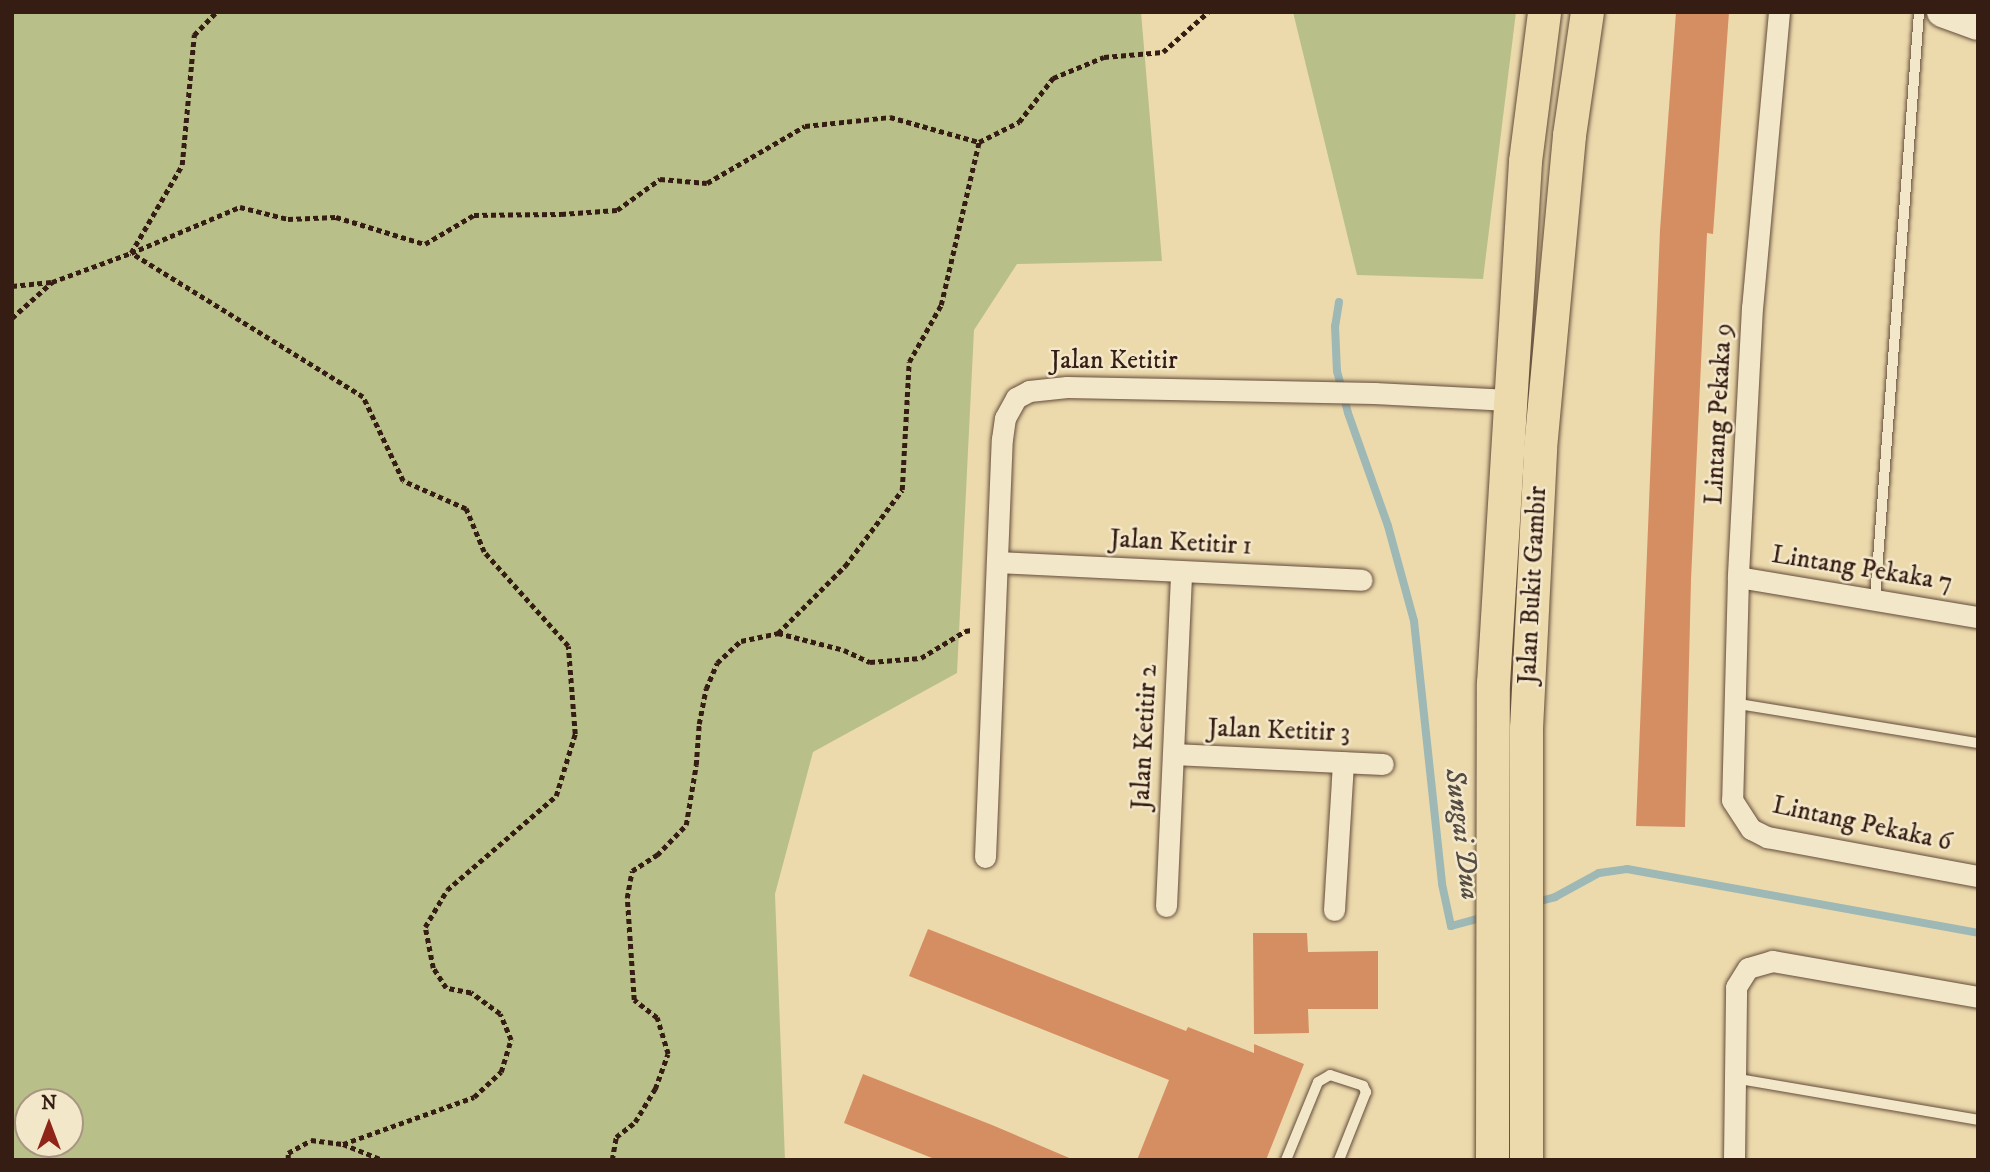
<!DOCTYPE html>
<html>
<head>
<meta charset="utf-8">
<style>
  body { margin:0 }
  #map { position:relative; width:1990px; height:1172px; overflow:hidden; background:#ecdaad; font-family:"IM FELL DW Pica",serif }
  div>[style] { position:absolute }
  .green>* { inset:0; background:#b9bf89 }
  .stream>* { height:8px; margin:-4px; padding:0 4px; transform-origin:4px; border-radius:4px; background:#9db8b5 }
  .building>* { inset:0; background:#d48e62 }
  .path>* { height:4.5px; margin-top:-2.25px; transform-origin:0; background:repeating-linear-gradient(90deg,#361d14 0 5px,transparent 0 8.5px) }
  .roads { filter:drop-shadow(0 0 2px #644c3a) drop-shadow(0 0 2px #644c3a) }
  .lane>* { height:10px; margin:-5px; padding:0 5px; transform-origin:5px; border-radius:5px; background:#f3e7ca }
  .street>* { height:21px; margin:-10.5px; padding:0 10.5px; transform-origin:10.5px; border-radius:10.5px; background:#f3e7ca }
  .secondary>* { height:30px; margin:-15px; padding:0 15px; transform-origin:15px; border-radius:15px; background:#f3e7ca }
  .primary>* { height:33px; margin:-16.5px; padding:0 16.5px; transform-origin:16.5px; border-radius:16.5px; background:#ecdaad }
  span { translate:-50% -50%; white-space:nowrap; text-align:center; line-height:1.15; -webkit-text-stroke:5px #f3e7ca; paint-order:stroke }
  .street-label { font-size:26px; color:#361d14 }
  .water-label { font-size:28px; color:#554c44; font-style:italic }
  .frame { position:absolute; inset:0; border:14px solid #361d14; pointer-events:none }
  .north { position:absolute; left:14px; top:1088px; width:70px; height:70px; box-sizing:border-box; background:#f3e7ca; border:2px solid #a79681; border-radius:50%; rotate:0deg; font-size:19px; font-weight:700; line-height:28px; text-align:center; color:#361d14 }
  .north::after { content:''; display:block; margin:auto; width:24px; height:32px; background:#8f2418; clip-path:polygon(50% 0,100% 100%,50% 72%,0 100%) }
</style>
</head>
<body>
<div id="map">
  <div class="green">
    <div style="clip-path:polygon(evenodd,12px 12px,1141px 12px,1162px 261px,1017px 264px,974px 330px,957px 673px,813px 752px,775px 894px,785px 1160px,12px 1160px,12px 12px,28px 1102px,70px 1102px,70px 1144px,28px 1144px,28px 1102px)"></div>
    <div style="clip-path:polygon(1293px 12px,1516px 12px,1483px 279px,1357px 275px)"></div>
  </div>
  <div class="stream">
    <div style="left:1339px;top:302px;width:24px;rotate:99deg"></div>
    <div style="left:1335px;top:326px;width:45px;rotate:87.5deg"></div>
    <div style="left:1337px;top:371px;width:43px;rotate:75.3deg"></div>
    <div style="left:1348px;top:413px;width:120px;rotate:70.5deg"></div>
    <div style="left:1388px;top:526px;width:98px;rotate:74.7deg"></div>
    <div style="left:1414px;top:621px;width:264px;rotate:83.9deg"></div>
    <div style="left:1442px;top:884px;width:43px;rotate:77.9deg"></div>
    <div style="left:1451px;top:926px;width:34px;rotate:-15deg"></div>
    <div style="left:1533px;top:903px;width:23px;rotate:-15deg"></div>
    <div style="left:1555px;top:897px;width:50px;rotate:-28.6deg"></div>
    <div style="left:1599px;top:873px;width:28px;rotate:-8deg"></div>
    <div style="left:1627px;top:869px;width:357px;rotate:10.3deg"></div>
  </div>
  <div class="building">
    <div style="clip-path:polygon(1676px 12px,1729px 12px,1713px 234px,1707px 233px,1691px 580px,1685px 827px,1636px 826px,1660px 230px)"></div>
    <div style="clip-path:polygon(928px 929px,1186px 1031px,1188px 1027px,1254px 1053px,1254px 1044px,1304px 1064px,1266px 1160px,1137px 1160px,1169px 1080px,909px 976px)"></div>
    <div style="clip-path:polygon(1253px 933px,1307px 933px,1308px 952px,1378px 951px,1378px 1009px,1308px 1009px,1309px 1033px,1254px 1034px)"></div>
    <div style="clip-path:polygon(863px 1074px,992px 1125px,1074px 1160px,937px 1160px,844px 1123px)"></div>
  </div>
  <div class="path">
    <div style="left:12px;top:286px;width:39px;rotate:-6deg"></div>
    <div style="left:12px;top:318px;width:54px;rotate:-42deg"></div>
    <div style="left:52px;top:282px;width:84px;rotate:-20.2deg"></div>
    <div style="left:131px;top:253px;width:102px;rotate:-59.9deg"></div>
    <div style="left:182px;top:165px;width:131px;rotate:-84.7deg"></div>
    <div style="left:194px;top:35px;width:32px;rotate:-46deg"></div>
    <div style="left:778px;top:633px;width:95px;rotate:-45deg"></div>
    <div style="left:845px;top:566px;width:95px;rotate:-53.1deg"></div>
    <div style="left:902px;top:490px;width:128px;rotate:-86.9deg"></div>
    <div style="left:909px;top:362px;width:65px;rotate:-60.7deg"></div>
    <div style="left:941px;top:305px;width:167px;rotate:-76.9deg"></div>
    <div style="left:343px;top:1144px;width:139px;rotate:-19.7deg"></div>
    <div style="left:474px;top:1097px;width:37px;rotate:-43deg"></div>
    <div style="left:501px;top:1072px;width:34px;rotate:-73deg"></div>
    <div style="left:511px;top:1040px;width:28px;rotate:-113deg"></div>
    <div style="left:500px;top:1014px;width:36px;rotate:-144deg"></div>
    <div style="left:471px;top:993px;width:25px;rotate:-169deg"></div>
    <div style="left:446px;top:988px;width:24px;rotate:-123deg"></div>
    <div style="left:433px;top:968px;width:42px;rotate:-101deg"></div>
    <div style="left:425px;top:927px;width:43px;rotate:-59.3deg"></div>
    <div style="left:447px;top:890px;width:144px;rotate:-40.8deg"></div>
    <div style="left:556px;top:796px;width:65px;rotate:-73deg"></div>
    <div style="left:575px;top:734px;width:88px;rotate:-94.5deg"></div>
    <div style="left:568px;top:646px;width:126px;rotate:-131.8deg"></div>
    <div style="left:484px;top:552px;width:47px;rotate:-112.7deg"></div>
    <div style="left:466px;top:509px;width:69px;rotate:-156deg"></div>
    <div style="left:403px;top:481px;width:93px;rotate:-115.5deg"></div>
    <div style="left:363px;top:397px;width:273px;rotate:-148.2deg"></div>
    <div style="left:131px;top:253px;width:118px;rotate:-22.9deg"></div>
    <div style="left:240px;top:207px;width:49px;rotate:14deg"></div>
    <div style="left:288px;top:219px;width:48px;rotate:-2.4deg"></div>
    <div style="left:336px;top:217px;width:93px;rotate:16.9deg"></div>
    <div style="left:425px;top:244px;width:57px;rotate:-30.6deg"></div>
    <div style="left:474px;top:215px;width:87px;rotate:-0.7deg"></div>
    <div style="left:561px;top:214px;width:56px;rotate:-4.1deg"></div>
    <div style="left:617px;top:210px;width:53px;rotate:-35.8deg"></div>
    <div style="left:660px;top:179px;width:47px;rotate:4.9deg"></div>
    <div style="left:707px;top:183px;width:113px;rotate:-30.2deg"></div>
    <div style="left:805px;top:126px;width:85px;rotate:-6deg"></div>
    <div style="left:890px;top:117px;width:92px;rotate:15.7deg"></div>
    <div style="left:979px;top:142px;width:45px;rotate:-26.6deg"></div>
    <div style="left:1019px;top:122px;width:56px;rotate:-52.3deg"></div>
    <div style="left:1053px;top:78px;width:55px;rotate:-22.4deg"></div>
    <div style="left:1104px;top:57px;width:59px;rotate:-4.8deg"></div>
    <div style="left:1163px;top:52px;width:60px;rotate:-41.6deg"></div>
    <div style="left:288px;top:1160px;width:7px;rotate:-90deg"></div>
    <div style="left:288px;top:1153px;width:26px;rotate:-29deg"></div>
    <div style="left:311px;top:1140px;width:32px;rotate:7deg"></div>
    <div style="left:343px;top:1144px;width:43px;rotate:21.8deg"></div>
    <div style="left:612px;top:1160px;width:23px;rotate:-80deg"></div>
    <div style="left:616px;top:1137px;width:24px;rotate:-38deg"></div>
    <div style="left:635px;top:1122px;width:39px;rotate:-59deg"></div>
    <div style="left:655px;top:1089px;width:37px;rotate:-70deg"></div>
    <div style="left:668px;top:1054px;width:38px;rotate:-107deg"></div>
    <div style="left:657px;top:1018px;width:29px;rotate:-142deg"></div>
    <div style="left:634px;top:1000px;width:102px;rotate:-93.9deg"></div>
    <div style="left:627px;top:898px;width:17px;rotate:-80deg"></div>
    <div style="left:630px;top:881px;width:10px;rotate:-79deg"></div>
    <div style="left:632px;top:871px;width:30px;rotate:-33deg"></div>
    <div style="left:657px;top:855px;width:42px;rotate:-46deg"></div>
    <div style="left:686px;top:825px;width:61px;rotate:-80.5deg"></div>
    <div style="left:696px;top:765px;width:41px;rotate:-85.8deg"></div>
    <div style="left:699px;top:724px;width:36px;rotate:-79deg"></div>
    <div style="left:706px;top:689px;width:28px;rotate:-67deg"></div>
    <div style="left:717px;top:663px;width:33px;rotate:-43deg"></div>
    <div style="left:741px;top:641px;width:38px;rotate:-12deg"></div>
    <div style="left:778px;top:633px;width:68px;rotate:14.4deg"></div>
    <div style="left:844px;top:650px;width:29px;rotate:25deg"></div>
    <div style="left:870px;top:662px;width:51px;rotate:-4.5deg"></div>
    <div style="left:921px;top:658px;width:52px;rotate:-31.5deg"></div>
    <div style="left:965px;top:631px;width:7px;rotate:-8deg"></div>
  </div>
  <div class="roads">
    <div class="lane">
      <div style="left:1875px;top:599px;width:589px;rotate:-85.71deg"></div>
      <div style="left:1733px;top:703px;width:248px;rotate:9.3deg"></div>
      <div style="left:1733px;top:1078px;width:249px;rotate:9.7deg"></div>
      <div style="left:1286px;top:1160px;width:84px;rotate:-67.7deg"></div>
      <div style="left:1318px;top:1082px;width:14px;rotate:-30deg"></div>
      <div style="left:1330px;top:1075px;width:35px;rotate:18deg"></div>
      <div style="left:1363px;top:1086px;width:7px;rotate:63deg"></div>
      <div style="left:1366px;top:1092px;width:73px;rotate:111.7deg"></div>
    </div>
    <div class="street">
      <div style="left:1779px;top:12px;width:296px;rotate:95.2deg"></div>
      <div style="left:1752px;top:307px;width:270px;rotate:93deg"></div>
      <div style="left:1738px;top:577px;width:223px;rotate:91.5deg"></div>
      <div style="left:1732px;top:800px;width:35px;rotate:57deg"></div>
      <div style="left:1751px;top:829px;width:18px;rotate:27deg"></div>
      <div style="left:1767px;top:837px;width:215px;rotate:10.5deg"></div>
      <div style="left:997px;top:562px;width:365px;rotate:2.8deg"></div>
      <div style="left:1738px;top:577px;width:243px;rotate:9.5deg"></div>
      <div style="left:1173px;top:754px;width:210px;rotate:2.7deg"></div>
      <div style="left:985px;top:857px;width:418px;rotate:-87.7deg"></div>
      <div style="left:1002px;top:439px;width:21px;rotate:-82deg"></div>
      <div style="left:1005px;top:418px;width:23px;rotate:-61deg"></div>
      <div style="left:1016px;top:398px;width:15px;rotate:-28deg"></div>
      <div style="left:1029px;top:391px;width:38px;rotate:-6deg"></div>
      <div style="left:1067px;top:387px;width:307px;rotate:1.1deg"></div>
      <div style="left:1374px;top:393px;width:135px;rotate:3deg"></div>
      <div style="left:1166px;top:906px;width:334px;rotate:-87.4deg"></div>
      <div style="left:1334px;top:910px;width:148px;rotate:-86.5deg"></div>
      <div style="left:1734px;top:1160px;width:173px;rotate:-89.3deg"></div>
      <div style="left:1736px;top:987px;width:22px;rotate:-58deg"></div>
      <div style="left:1748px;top:968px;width:25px;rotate:-16deg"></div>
      <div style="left:1772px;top:961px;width:209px;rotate:9.9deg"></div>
    </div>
    <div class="secondary">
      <div style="left:1942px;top:12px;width:38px;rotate:20deg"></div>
    </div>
    <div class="primary">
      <div style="left:1492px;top:1160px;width:477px;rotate:-89.9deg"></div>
      <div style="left:1493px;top:683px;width:523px;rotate:-86.49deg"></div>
      <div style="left:1525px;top:161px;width:150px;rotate:-82.7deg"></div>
      <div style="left:1526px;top:1160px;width:432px;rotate:-90deg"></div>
      <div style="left:1526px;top:728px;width:280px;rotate:-87.1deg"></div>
      <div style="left:1540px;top:448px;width:314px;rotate:-84.7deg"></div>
      <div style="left:1569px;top:135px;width:124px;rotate:-81.7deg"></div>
    </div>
  </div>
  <div class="street-label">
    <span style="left:1114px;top:361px">Jalan Ketitir</span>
    <span style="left:1719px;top:414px;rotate:-87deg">Lintang Pekaka 9</span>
    <span style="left:1181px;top:543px;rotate:3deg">Jalan Ketitir 1</span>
    <span style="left:1862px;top:569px;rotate:9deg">Lintang Pekaka 7</span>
    <span style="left:1533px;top:585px;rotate:-87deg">Jalan Bukit Gambir</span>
    <span style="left:1279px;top:731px;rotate:2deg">Jalan Ketitir 3</span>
    <span style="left:1145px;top:737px;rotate:-87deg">Jalan Ketitir 2</span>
    <span style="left:1862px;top:824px;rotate:12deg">Lintang Pekaka 6</span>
  </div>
  <div class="water-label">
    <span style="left:1462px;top:834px;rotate:83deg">Sungai Dua</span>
  </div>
  <div class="frame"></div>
  <div class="north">N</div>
</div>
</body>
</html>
